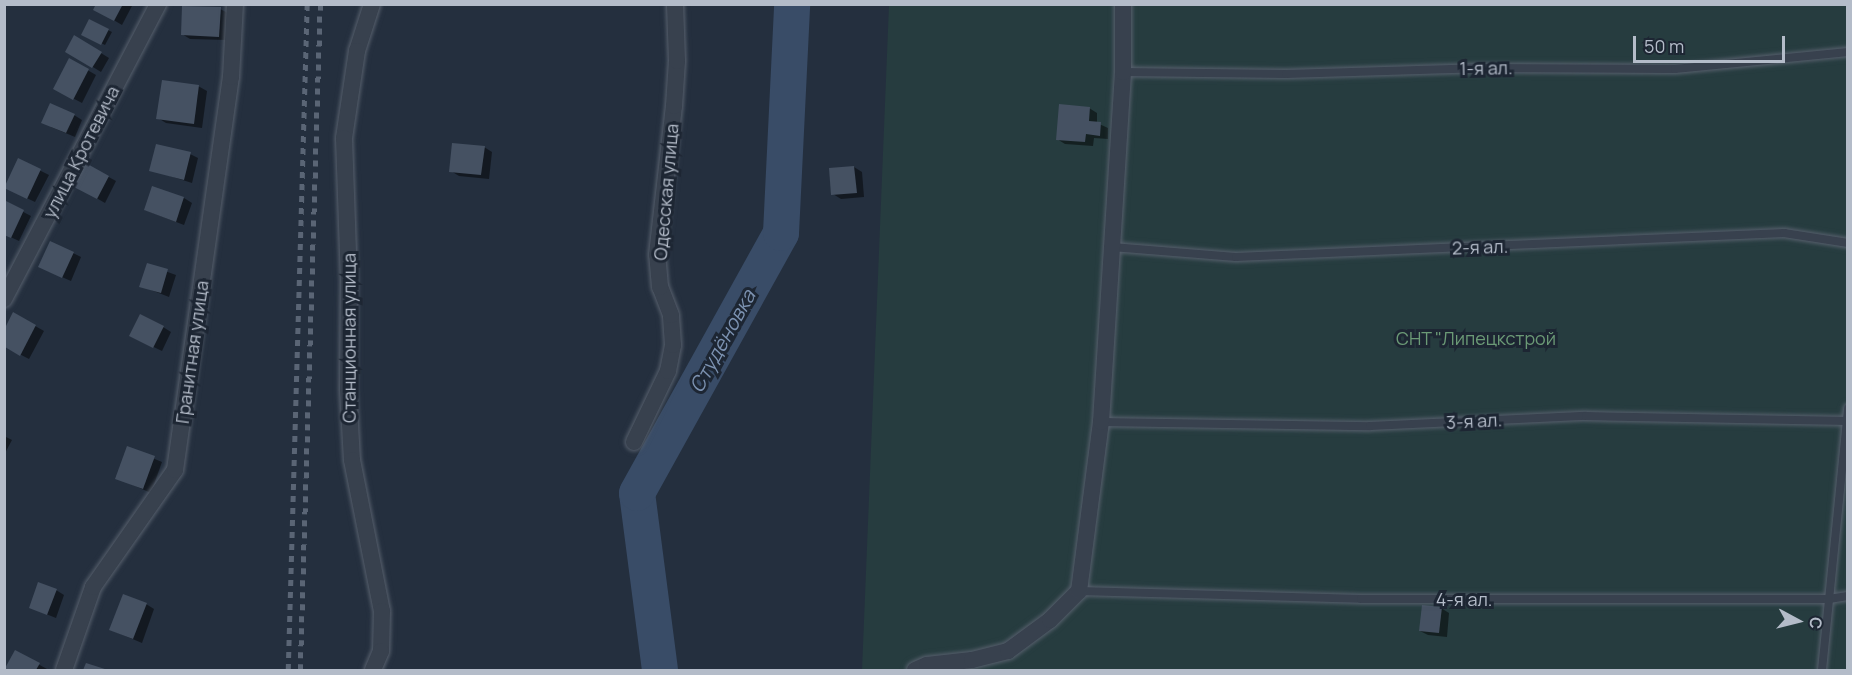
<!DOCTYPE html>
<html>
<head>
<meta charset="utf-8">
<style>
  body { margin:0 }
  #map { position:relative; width:1852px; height:675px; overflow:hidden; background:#242f3e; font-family:Manrope,sans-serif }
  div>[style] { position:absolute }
  .green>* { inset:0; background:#263c3f }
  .shadow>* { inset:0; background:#0007 }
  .river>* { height:36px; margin:-18px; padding:0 18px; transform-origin:18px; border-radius:18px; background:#394c67 }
  .building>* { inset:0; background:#455162 }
  .roads { filter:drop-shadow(0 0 2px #565f6c) drop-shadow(0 0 2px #565f6c) }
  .service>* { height:8px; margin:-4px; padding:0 4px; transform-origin:4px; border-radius:4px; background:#38414e }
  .minor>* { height:16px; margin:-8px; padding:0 8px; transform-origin:8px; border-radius:8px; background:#38414e }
  .rail>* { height:4.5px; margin-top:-2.25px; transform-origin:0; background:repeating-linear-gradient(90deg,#5a6575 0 6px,transparent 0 12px) }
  span { translate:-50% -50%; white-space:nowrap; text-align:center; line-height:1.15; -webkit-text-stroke:6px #1d2633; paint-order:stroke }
  .street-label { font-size:18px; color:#b4bcc9 }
  .park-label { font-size:18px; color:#6b9a76 }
  .water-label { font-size:20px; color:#7c92b1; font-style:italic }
  .frame { position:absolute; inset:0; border:6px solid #b4bcc9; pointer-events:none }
  .north { position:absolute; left:1768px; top:591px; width:60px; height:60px; -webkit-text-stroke:4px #1d2633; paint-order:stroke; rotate:97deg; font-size:16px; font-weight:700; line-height:24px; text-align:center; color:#b4bcc9 }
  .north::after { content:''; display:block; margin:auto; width:21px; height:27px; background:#b4bcc9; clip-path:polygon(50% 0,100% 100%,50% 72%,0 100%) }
  .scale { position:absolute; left:1633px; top:36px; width:152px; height:27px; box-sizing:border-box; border:3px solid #b4bcc9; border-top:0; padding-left:8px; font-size:18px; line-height:21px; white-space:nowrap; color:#b4bcc9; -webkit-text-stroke:4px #1d2633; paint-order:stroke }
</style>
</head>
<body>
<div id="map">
  <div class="green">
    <div style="clip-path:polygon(889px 5px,1847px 5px,1847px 670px,862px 670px)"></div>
  </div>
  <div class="shadow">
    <div style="clip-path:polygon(97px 4px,133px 4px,122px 25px,95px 9px)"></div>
    <div style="clip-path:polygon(220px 9px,228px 13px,227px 40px,190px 39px,182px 34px)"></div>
    <div style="clip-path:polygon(89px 21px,112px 32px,105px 45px,83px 34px)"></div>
    <div style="clip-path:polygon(75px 37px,109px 58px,101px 72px,67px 51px)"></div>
    <div style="clip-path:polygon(70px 60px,96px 75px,82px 103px,63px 93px)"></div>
    <div style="clip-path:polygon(198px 86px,207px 91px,202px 128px,166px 123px,158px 118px)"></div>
    <div style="clip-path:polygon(1089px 108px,1097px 113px,1097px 123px,1108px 128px,1108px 139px,1094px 138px,1093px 146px,1065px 144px,1057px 139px)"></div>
    <div style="clip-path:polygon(74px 115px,82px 120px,75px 137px,51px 127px)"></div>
    <div style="clip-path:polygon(484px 147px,492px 152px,489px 179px,459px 176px,451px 171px)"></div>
    <div style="clip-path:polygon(190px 154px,198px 158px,192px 183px,151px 170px)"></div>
    <div style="clip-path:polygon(19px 160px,49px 175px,35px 202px,14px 192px)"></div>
    <div style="clip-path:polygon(85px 164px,116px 181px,105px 203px,74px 185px)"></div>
    <div style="clip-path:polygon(854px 167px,862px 172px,864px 197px,841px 199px,833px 194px)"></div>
    <div style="clip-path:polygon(184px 198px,192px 203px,184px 225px,145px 210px)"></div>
    <div style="clip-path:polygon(4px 202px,31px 216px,19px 241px,4px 234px)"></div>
    <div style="clip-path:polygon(73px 253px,81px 257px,71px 281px,48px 271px)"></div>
    <div style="clip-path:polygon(148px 265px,176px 275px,169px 297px,141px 286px)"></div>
    <div style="clip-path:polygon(14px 314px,44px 331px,29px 359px,4px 346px,4px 331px)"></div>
    <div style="clip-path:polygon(163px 327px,171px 332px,162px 351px,139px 340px)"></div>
    <div style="clip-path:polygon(4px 436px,12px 440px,4px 455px)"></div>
    <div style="clip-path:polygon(128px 448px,162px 462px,151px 493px,117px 478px)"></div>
    <div style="clip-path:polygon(56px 590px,64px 595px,56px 618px,31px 608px)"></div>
    <div style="clip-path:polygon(146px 604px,154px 609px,142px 643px,111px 630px)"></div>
    <div style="clip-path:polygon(1441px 608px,1449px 613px,1447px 637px,1428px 635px,1420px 631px)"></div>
    <div style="clip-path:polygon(16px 652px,47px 669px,46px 670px,6px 670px)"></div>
  </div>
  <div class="river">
    <div style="left:660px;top:670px;width:178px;rotate:-97.4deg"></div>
    <div style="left:637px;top:493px;width:297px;rotate:-61deg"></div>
    <div style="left:781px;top:233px;width:229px;rotate:-87.2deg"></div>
  </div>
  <div class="building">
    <div style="clip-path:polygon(96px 4px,123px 4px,114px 21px,93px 10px)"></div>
    <div style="clip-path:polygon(182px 6px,221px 7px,219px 37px,181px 35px)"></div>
    <div style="clip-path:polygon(89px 19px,109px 29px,101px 45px,81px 35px)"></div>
    <div style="clip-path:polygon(74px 35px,102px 52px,92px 68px,65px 52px)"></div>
    <div style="clip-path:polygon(69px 58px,89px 69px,73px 100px,53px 89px)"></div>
    <div style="clip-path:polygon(162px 80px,199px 85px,194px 124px,156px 119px)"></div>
    <div style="clip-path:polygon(50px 103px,75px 114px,66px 133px,41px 123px)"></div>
    <div style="clip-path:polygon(1059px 104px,1090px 107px,1089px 121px,1101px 122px,1100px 136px,1086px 134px,1085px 142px,1056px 140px)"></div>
    <div style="clip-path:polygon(452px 143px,485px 146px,481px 175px,449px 172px)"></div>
    <div style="clip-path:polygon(156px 144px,191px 152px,184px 180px,149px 171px)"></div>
    <div style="clip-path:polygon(18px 158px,41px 169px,27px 199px,4px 188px)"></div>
    <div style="clip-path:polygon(84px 162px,109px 176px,97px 199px,72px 186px)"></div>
    <div style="clip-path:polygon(854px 166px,857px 193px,831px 195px,829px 168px)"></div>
    <div style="clip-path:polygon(152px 186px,184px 197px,176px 222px,144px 210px)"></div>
    <div style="clip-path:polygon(4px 200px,24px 210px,11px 238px,4px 235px)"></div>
    <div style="clip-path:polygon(50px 241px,74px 252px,62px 278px,38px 267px)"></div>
    <div style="clip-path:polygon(147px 263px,168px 269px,161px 293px,139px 287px)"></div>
    <div style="clip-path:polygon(13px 312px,36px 325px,20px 356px,5px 347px,5px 328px)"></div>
    <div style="clip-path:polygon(140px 314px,164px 326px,153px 348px,129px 336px)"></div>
    <div style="clip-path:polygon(127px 446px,155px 456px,143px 489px,115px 479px)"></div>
    <div style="clip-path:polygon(38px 582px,57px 589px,47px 615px,29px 608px)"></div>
    <div style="clip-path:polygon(123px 594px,147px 603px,133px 639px,109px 630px)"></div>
    <div style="clip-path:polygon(1422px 605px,1442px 607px,1439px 633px,1419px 631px)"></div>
    <div style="clip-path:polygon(15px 650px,40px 663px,36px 670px,4px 670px)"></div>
    <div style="clip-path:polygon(86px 663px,108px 670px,83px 670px)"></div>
  </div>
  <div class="roads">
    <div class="service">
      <div style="left:1123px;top:72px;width:163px;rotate:0.7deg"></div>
      <div style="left:1286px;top:74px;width:199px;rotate:-1.7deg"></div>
      <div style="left:1485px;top:68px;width:190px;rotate:0.3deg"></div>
      <div style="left:1675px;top:69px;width:174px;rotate:-5.6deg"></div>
      <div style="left:1112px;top:247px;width:124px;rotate:4.6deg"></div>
      <div style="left:1236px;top:257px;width:549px;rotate:-2.51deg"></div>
      <div style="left:1784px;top:233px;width:65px;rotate:8.9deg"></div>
      <div style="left:1101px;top:422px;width:269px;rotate:0.9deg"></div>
      <div style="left:1370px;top:426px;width:216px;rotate:-2.7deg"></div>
      <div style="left:1586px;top:416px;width:262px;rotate:1.1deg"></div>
      <div style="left:1079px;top:591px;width:282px;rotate:1.6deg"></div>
      <div style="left:1361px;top:599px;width:468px"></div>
      <div style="left:1829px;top:599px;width:19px;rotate:-9deg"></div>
      <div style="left:1822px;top:670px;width:263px;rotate:-84.3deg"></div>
    </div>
    <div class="minor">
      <div style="left:372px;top:4px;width:49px;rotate:107.7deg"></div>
      <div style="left:357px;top:51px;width:88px;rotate:98.5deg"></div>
      <div style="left:344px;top:138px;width:140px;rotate:88deg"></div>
      <div style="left:349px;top:278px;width:111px;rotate:90.5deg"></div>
      <div style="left:348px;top:389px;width:71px;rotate:86.8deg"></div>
      <div style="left:352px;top:460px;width:154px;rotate:78.8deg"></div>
      <div style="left:382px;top:611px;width:40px;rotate:91.4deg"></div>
      <div style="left:381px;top:651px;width:21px;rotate:113deg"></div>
      <div style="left:4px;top:299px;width:333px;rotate:-62.4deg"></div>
      <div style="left:634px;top:442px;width:79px;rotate:-64.4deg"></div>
      <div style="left:668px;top:371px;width:26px;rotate:-79deg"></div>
      <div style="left:673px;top:345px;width:30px;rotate:-94deg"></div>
      <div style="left:671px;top:315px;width:30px;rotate:-111deg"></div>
      <div style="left:660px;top:287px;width:32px;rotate:-95deg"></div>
      <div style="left:657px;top:255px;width:150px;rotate:-83.5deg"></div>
      <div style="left:674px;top:106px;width:45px;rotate:-86.2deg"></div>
      <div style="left:677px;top:61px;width:57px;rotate:-92deg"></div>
      <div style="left:64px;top:670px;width:88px;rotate:-70.7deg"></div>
      <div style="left:93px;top:587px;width:143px;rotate:-55deg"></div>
      <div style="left:175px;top:470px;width:397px;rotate:-81.9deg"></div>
      <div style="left:231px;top:77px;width:73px;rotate:-86.9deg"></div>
      <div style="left:915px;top:670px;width:13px;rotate:-23deg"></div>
      <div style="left:927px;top:665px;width:45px;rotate:-6.3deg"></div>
      <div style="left:972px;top:660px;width:37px;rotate:-14deg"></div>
      <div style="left:1008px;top:651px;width:52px;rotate:-36.4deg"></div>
      <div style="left:1050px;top:620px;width:41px;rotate:-45deg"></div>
      <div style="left:1079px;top:591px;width:170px;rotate:-82.6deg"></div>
      <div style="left:1101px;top:422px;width:351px;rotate:-86.4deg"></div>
      <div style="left:1123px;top:72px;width:68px;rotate:-90deg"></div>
    </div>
  </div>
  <div class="rail">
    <div style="left:288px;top:670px;width:666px;rotate:-88.37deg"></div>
    <div style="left:300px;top:670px;width:666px;rotate:-88.28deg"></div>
  </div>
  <div class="street-label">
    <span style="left:1486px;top:68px;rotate:-1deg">1-я ал.</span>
    <span style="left:81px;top:152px;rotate:-63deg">улица Кротевича</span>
    <span style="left:666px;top:192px;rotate:-85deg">Одесская улица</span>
    <span style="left:1480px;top:247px;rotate:-2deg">2-я ал.</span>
    <span style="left:349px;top:338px;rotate:-90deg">Станционная улица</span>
    <span style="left:192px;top:352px;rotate:-82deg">Гранитная улица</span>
    <span style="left:1474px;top:421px;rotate:-3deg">3-я ал.</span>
    <span style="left:1464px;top:599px">4-я ал.</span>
  </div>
  <div class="park-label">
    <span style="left:1476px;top:338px">СНТ "Липецкстрой</span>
  </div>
  <div class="water-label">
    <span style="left:722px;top:341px;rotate:-61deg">Студёновка</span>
  </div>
  <div class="frame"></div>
  <div class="north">С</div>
  <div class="scale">50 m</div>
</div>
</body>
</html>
